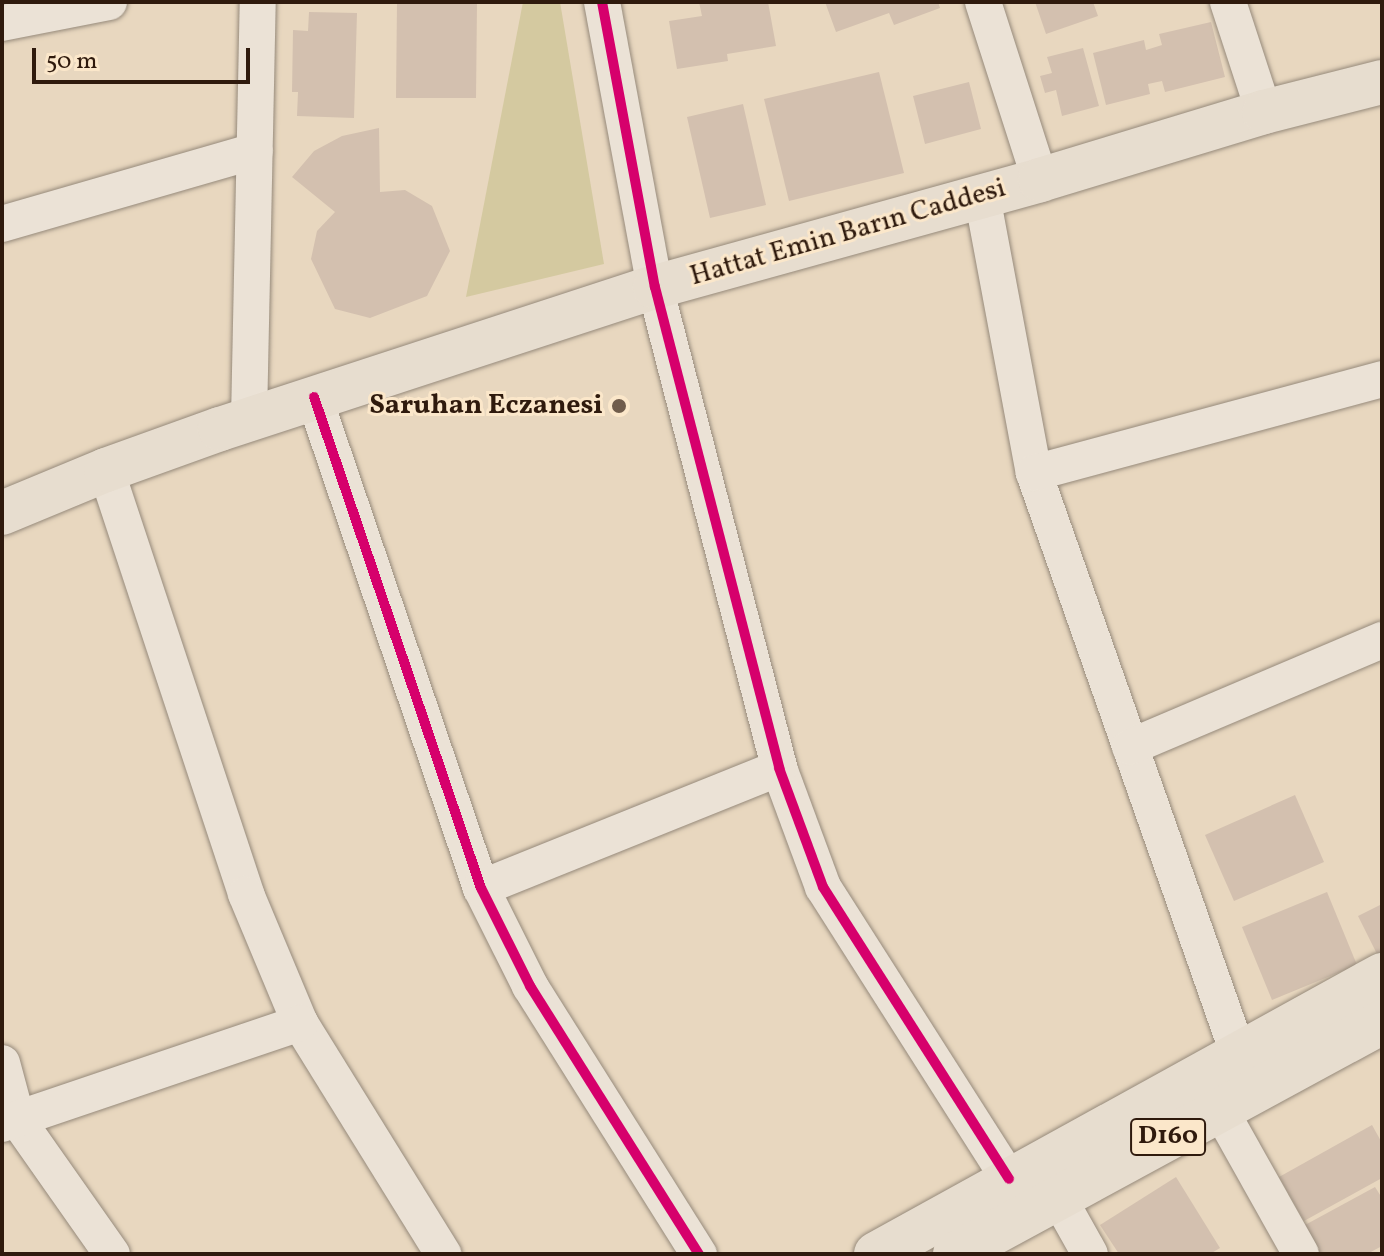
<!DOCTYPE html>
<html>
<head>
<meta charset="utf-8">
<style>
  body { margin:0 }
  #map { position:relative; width:1384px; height:1256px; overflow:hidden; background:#e8d7bf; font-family:Vollkorn,serif }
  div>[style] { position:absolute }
  .green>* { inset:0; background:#d4c9a0 }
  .building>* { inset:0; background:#d3c0af }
  .roads { filter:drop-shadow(0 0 2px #968a7b) drop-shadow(0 0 2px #968a7b) }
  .minor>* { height:36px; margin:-18px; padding:0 18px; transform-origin:18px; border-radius:18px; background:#ebe2d6 }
  .major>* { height:44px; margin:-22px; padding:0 22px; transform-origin:22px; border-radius:22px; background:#e7ddcf }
  .cycleway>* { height:10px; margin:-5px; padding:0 5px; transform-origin:5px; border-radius:5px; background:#d6006c }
  .dots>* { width:22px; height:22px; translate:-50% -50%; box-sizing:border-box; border:4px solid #fbe7ca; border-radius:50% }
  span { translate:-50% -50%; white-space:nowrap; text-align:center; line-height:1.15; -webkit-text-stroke:6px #fbe7ca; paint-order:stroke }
  .shield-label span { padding:2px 6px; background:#fbe7ca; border:2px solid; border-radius:6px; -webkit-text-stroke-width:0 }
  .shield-label { font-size:26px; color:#2f1a0d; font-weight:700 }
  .street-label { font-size:28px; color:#2f1a0d }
  .poi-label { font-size:28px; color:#2f1a0d; font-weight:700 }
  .right { translate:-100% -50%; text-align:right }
  .frame { position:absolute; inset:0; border:4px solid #2f1a0d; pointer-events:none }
  .scale { position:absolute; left:32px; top:48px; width:218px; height:36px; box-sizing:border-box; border:4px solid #2f1a0d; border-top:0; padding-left:10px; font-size:24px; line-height:28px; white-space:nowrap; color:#2f1a0d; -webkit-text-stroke:6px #fbe7ca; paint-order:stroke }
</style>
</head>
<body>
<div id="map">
  <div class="green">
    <div style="clip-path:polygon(523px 2px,560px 2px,604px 264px,466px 297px)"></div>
  </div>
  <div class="building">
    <div style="clip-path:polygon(397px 2px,477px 2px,476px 98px,396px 98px)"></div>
    <div style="clip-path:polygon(699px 2px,768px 2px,776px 46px,727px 54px,728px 61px,677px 69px,669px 21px,702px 16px)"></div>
    <div style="clip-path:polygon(825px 2px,938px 2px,940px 8px,894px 25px,889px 13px,836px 32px)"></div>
    <div style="clip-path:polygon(1035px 2px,1093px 2px,1098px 16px,1046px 34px)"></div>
    <div style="clip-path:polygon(309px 12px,357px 13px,354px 118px,297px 116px,298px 92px,292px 92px,293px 30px,308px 31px)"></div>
    <div style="clip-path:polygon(1211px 22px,1225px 77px,1165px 92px,1162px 81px,1148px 84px,1150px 94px,1106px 105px,1093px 53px,1144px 40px,1146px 50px,1162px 45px,1159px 34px)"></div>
    <div style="clip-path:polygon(1083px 48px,1099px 106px,1062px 116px,1056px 90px,1045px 93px,1040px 76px,1052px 73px,1047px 57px)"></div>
    <div style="clip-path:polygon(879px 72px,904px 173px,789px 201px,764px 99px)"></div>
    <div style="clip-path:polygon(969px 82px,981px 129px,925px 144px,913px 96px)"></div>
    <div style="clip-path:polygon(743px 104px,766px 205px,710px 218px,687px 117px)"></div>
    <div style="clip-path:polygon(379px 128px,380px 192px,405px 190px,432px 206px,450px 251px,427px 296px,370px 318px,335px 309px,311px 259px,317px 231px,335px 212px,292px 177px,314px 151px,342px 136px)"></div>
    <div style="clip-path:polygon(1295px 795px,1324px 862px,1234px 901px,1205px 835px)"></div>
    <div style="clip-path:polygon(1327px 892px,1357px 965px,1272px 1000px,1242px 927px)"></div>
    <div style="clip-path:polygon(1382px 904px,1382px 964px,1358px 916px)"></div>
    <div style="clip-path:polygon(1372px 1125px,1382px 1143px,1382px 1178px,1304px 1221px,1279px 1177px)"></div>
    <div style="clip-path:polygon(1176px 1177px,1220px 1248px,1210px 1254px,1119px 1254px,1100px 1225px)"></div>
    <div style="clip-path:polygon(1375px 1187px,1382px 1198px,1382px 1246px,1367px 1254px,1319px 1254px,1305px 1225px)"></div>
  </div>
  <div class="roads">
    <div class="minor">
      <div style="left:602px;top:2px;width:290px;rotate:79.5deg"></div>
      <div style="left:655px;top:287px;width:497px;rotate:75.5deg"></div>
      <div style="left:779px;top:768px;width:127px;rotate:69.7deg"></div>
      <div style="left:823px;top:887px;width:346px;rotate:57.5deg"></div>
      <div style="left:983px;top:2px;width:187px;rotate:72.2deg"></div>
      <div style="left:1228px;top:2px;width:116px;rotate:71.9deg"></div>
      <div style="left:2px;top:23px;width:109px;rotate:-11.1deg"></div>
      <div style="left:982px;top:196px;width:282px;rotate:79.4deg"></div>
      <div style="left:1034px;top:473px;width:615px;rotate:70.62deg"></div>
      <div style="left:2px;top:224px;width:263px;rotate:-16.1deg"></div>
      <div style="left:314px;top:397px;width:519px;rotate:71.22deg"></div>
      <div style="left:481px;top:888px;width:110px;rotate:63.4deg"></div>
      <div style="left:530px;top:986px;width:317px;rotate:57.8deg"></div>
      <div style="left:249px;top:419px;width:417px;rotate:-88.8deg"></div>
      <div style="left:106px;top:470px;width:447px;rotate:71.7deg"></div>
      <div style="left:246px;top:894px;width:140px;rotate:67.3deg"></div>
      <div style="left:300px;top:1023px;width:272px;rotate:58.2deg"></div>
      <div style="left:1034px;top:473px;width:360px;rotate:-15.1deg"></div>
      <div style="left:1130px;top:747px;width:274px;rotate:-23deg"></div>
      <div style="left:481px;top:888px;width:321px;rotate:-21.9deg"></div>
      <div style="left:2px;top:1063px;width:58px;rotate:75deg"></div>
      <div style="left:17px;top:1119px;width:165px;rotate:54.9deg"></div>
      <div style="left:1219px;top:1108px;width:167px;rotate:60.7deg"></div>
      <div style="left:2px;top:1124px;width:315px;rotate:-18.7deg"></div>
      <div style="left:1058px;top:1197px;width:65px;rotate:60.7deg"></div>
    </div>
    <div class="major">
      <div style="left:2px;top:513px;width:113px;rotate:-22.5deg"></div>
      <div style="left:106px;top:470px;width:121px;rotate:-19.8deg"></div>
      <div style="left:220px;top:429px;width:458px;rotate:-18.1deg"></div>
      <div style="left:655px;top:287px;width:400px;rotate:-15.5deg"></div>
      <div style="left:1040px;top:180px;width:234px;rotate:-16.9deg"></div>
      <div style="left:1264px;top:112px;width:122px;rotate:-14.3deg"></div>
      <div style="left:876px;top:1254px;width:578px;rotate:-28.87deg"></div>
      <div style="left:955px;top:1254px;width:486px;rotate:-28.5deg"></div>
    </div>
  </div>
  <div class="cycleway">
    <div style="left:602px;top:2px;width:290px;rotate:79.5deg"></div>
    <div style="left:655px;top:287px;width:497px;rotate:75.5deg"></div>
    <div style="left:779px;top:768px;width:127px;rotate:69.7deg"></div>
    <div style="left:823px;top:887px;width:346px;rotate:57.5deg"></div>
    <div style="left:314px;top:397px;width:519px;rotate:71.22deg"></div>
    <div style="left:481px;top:888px;width:110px;rotate:63.4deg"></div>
    <div style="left:530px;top:986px;width:317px;rotate:57.8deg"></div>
  </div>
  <div class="dots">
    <div style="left:619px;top:406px;background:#705c4b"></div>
  </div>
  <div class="shield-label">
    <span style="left:1168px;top:1137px">D160</span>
  </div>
  <div class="street-label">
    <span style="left:848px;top:233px;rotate:-16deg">Hattat Emin Barın Caddesi</span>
  </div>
  <div class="poi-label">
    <span class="right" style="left:603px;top:406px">Saruhan Eczanesi</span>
  </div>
  <div class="frame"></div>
  <div class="scale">50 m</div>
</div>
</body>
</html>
